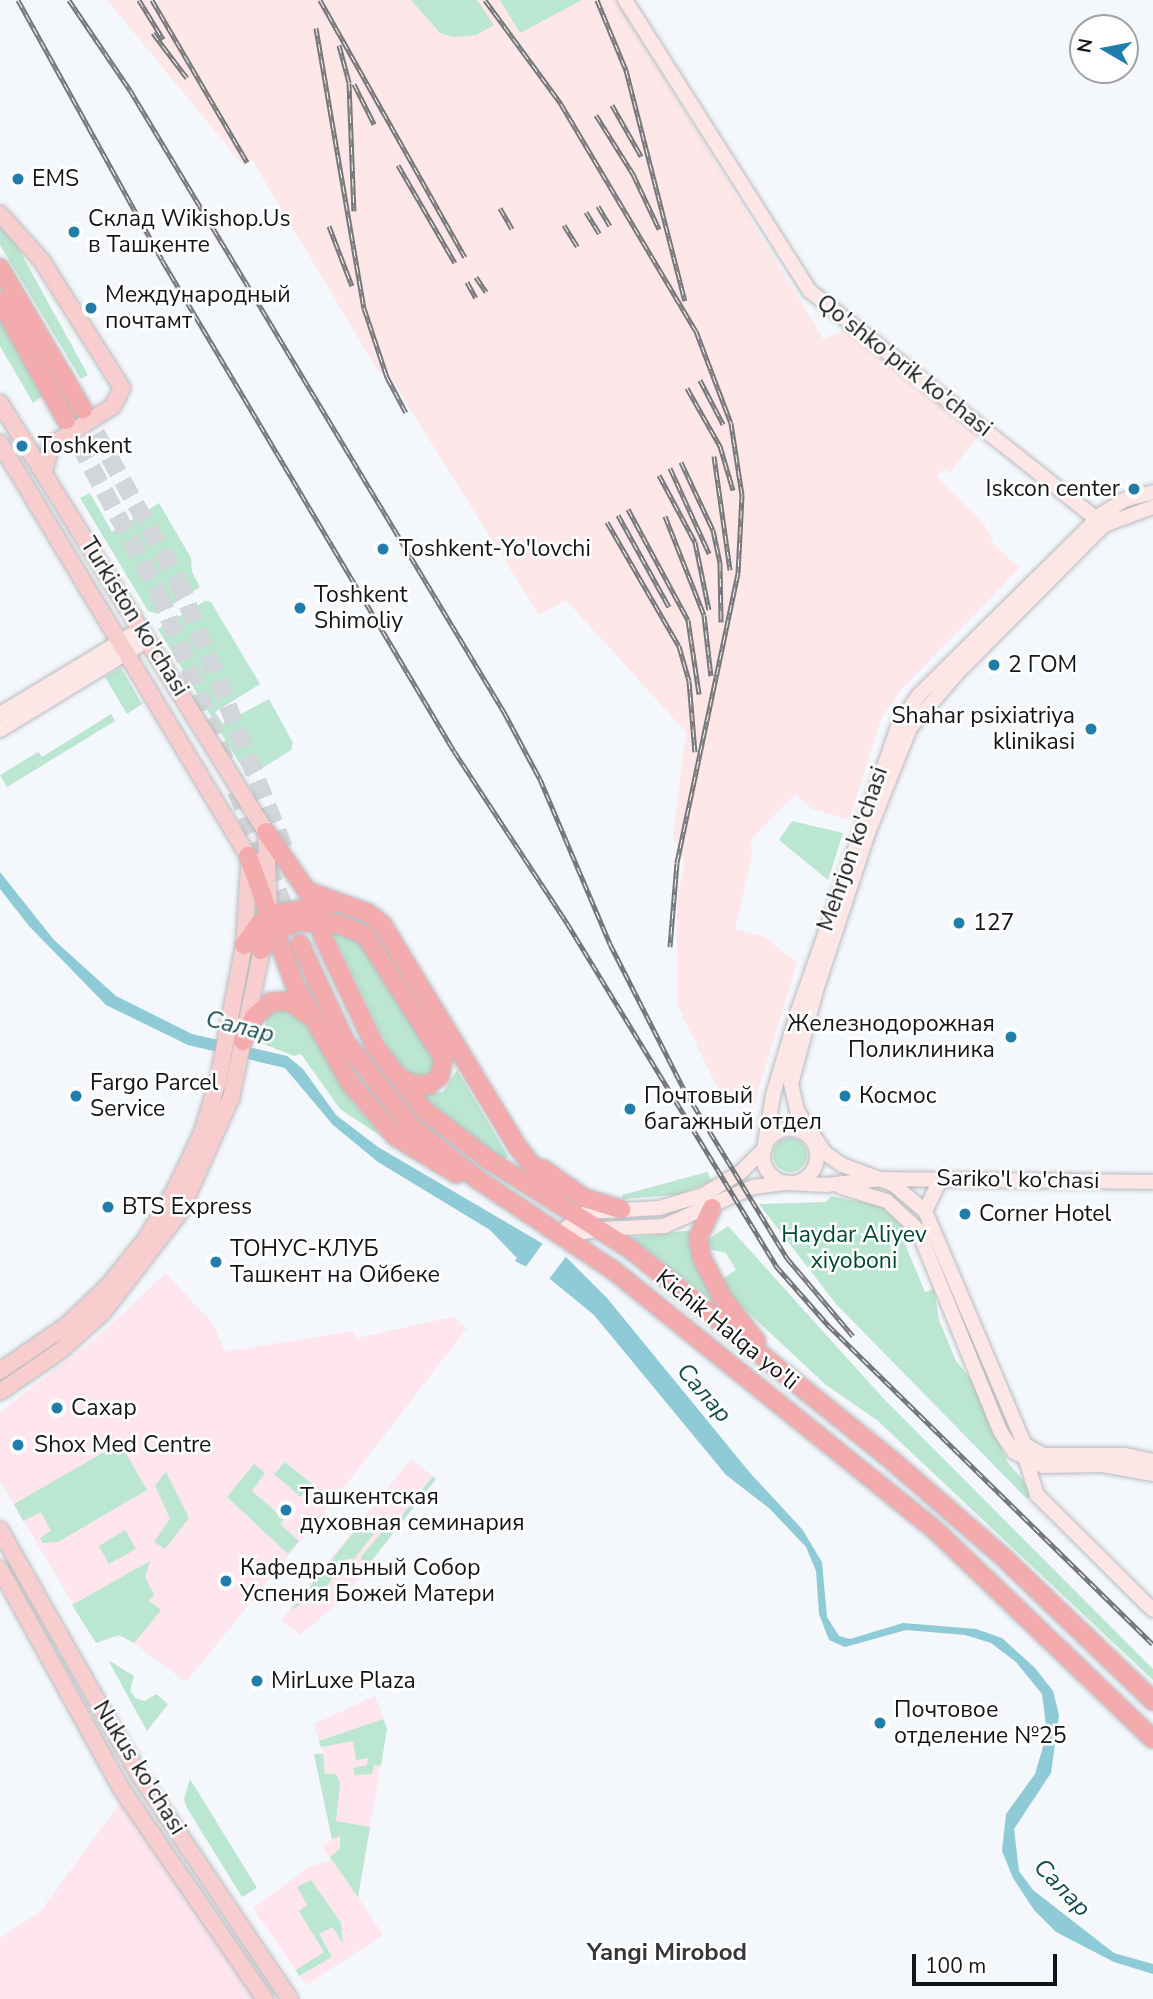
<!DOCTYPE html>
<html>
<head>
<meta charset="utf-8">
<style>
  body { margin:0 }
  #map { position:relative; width:1153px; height:1999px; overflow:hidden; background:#f4f7fb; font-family:"Nunito Sans",sans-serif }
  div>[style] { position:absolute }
  .commercial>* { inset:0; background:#fee5ee }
  .industrial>* { inset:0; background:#fde7e8 }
  .green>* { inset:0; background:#bbe6d1 }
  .round { border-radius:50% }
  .water>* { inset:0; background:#8ecbd6 }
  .pier>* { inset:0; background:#f4f7fb }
  .highway-tunnel>* { height:18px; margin-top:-9px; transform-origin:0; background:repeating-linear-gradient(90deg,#d2d5d9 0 18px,transparent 0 27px) }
  .roads { filter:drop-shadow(0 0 2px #b8bbbf) drop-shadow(0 0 2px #b8bbbf) }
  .secondary>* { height:14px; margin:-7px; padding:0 7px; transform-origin:7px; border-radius:7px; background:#fce6e6 }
  .secondary>.ring { margin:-7px; padding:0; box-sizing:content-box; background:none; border:14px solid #fce6e6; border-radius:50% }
  .primary>* { height:16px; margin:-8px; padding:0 8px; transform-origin:8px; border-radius:8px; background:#f8cdce }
  .highway>* { height:18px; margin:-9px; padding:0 9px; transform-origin:9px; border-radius:9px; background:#f4abad }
  .rail>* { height:5px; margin-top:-2.5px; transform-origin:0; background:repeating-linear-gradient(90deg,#fff 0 8px,#76787b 0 16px); box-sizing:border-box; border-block:2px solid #76787b }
  .dots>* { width:19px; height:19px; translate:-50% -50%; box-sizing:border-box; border:4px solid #fff; border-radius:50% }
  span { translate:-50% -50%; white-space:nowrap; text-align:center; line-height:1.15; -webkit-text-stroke:5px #fff; paint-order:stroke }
  .poi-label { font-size:23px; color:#141516 }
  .left { translate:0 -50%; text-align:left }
  .right { translate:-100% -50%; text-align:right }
  .street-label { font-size:23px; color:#141516 }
  .park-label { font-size:23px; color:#00472f }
  .water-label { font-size:24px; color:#154b53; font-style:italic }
  .neighbourhood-label { font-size:24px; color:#34373a; font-weight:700 }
  .north { position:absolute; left:1069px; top:14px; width:70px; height:70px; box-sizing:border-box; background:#fff; border:2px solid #a1a1a2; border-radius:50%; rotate:280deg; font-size:19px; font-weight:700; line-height:28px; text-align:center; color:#141516 }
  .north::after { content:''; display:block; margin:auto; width:24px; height:32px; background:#217eab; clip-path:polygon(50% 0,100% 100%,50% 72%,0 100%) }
  .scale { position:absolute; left:912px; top:1954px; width:145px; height:32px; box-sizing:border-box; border:4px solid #141516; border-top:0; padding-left:9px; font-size:21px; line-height:24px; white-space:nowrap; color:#141516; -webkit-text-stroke:5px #fff; paint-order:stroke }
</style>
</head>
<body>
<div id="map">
  <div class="commercial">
    <div style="clip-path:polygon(166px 1273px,214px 1325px,224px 1352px,352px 1331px,357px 1338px,453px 1317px,467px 1328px,349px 1481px,186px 1682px,127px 1638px,111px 1635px,96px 1643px,0 1481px,0 1412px,100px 1335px)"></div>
    <div style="clip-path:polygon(411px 1459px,436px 1479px,340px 1602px,300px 1635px,281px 1620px)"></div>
    <div style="clip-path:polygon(375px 1696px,387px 1728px,358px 1897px,383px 1935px,306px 1985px,253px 1908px,309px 1867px,331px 1860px,322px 1846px,332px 1839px,314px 1754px,323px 1753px,314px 1724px)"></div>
    <div style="clip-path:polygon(126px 1795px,265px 1999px,0 1999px,0 1938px,40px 1912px)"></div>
  </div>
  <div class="industrial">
    <div style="clip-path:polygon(107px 0,617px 0,824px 340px,844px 329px,980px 433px,950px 473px,944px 469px,937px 477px,984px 524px,995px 546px,1020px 568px,900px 691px,882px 717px,849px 820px,810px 808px,795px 794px,750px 841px,752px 856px,735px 929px,765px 937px,797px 963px,753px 1108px,722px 1098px,677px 1004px,677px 899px,685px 863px,673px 838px,686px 732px,566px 600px,539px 615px,387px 372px,380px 374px,252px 160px,243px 165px)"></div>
  </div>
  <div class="green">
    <div style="clip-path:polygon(411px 0,477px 0,494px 25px,476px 35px,453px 37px,440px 33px)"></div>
    <div style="clip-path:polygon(500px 0,582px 0,520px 33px)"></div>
    <div style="clip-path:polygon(0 224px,16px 244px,88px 375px,81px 379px,0 245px)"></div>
    <div style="clip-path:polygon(0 320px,42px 396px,33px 403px,0 346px)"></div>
    <div style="clip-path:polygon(90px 493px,112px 532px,159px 503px,191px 558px,192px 572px,200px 587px,158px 614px,148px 611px,80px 498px)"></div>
    <div style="clip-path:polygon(205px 601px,211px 602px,260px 684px,215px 712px,223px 724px,269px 699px,293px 743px,291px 750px,248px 777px,158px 629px)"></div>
    <div style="clip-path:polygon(121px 668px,142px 704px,127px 714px,105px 677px)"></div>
    <div style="clip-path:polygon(111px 714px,115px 721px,7px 787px,0 775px,38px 752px,42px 757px)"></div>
    <div style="clip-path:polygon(792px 821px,843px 833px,828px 880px,779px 840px)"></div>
    <div style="clip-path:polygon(341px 930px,362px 938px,434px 1061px,430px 1078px,416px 1080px,395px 1063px,332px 932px)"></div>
    <div style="clip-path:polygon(284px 1007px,302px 1017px,352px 1101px,384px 1138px,340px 1109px,301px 1054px,294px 1056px,261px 1043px,267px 1016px)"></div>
    <div style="clip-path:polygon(457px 1070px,508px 1156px,504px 1161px,420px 1094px,443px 1092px)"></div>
    <div class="round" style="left:773px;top:1138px;width:34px;height:34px"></div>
    <div style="clip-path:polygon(707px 1172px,712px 1181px,678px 1195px,622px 1199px,622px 1195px)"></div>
    <div style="clip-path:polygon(831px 1196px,881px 1206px,910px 1233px,902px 1237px,925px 1292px,934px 1289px,939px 1320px,956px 1361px,972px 1380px,1008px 1463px,1034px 1493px,1027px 1499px,836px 1304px,759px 1204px,826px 1202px)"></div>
    <div style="clip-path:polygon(728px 1226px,883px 1398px,1153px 1669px,1153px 1680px,877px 1420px,826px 1385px,738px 1303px,721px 1280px,736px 1270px,726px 1253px,709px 1249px,707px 1240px)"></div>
    <div style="clip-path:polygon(692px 1230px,692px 1239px,726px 1311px,631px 1238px)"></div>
    <div style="clip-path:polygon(120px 1443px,147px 1490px,58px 1542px,43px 1543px,40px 1538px,51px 1531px,41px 1512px,23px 1521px,14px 1504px)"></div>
    <div style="clip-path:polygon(285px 1462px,312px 1484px,301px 1497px,274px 1474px)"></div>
    <div style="clip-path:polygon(254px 1464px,265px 1473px,252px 1491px,284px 1519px,280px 1524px,299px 1541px,288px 1554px,227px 1497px)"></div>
    <div style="clip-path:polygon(166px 1472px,189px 1518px,165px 1549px,154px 1542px,170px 1519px,155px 1485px)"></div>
    <div style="clip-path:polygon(433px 1476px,436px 1479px,368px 1565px,360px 1558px,386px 1527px,393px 1527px)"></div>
    <div style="clip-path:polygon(362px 1522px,375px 1532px,354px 1559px,346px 1559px,324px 1590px,291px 1610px)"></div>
    <div style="clip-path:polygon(125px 1530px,136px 1549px,109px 1564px,99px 1546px)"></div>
    <div style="clip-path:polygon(150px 1561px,145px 1577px,154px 1595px,149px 1601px,161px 1610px,134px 1643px,119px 1635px,96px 1643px,72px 1605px)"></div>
    <div style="clip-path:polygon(108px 1660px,134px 1676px,130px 1690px,135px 1698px,145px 1701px,156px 1694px,168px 1704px,147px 1731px)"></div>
    <div style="clip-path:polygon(383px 1719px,387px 1728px,381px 1766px,374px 1765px,372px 1774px,355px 1775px,353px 1768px,367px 1765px,368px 1758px,356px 1760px,353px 1741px,321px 1747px,319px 1741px)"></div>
    <div style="clip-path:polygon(314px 1754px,323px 1754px,325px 1774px,336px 1774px,340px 1783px,336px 1821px,370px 1827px,358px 1897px,330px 1857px,340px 1849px,340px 1836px,332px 1839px)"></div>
    <div style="clip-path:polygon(190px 1779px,257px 1888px,242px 1897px,187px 1808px,184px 1799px)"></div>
    <div style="clip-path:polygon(311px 1880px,341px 1923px,343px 1944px,333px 1927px,319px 1934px,332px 1957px,299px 1976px,296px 1970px,324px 1952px,299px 1911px,307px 1905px,297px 1887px)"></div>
  </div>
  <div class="water">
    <div style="clip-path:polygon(0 872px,54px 940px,116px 996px,192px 1034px,287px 1056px,303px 1069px,336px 1115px,378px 1147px,567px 1258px,607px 1298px,751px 1474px,802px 1529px,822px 1562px,827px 1617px,839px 1636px,850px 1639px,903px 1623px,976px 1629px,1002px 1638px,1035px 1668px,1053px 1691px,1059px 1715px,1051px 1773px,1014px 1829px,1019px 1871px,1033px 1890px,1114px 1953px,1153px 1964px,1153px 1974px,1114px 1962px,1056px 1932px,1034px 1910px,1013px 1878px,1002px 1851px,1006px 1814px,1035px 1774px,1047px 1733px,1042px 1694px,1016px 1662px,991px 1643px,965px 1635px,906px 1630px,845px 1647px,829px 1640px,819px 1614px,816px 1571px,806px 1547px,769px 1508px,726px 1475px,594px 1315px,550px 1279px,515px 1261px,517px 1258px,490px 1230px,378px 1162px,333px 1125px,285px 1068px,188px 1045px,106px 1005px,29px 926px,0 889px)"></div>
  </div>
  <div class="pier">
    <div style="clip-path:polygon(543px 1243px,567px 1255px,547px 1282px,525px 1268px)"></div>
  </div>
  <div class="highway-tunnel">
    <div style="left:83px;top:410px;width:195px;rotate:60.8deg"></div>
    <div style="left:178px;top:580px;width:296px;rotate:68.4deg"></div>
    <div style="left:66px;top:420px;width:196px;rotate:61.7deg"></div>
    <div style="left:159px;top:593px;width:182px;rotate:68.4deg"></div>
    <div style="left:236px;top:791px;width:166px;rotate:67.3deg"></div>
  </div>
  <div class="roads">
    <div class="secondary">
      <div style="left:625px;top:0;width:345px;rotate:57.6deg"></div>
      <div style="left:810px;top:291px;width:374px;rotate:38.5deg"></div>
      <div style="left:1153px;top:507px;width:52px;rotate:159.8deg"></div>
      <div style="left:1104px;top:525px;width:204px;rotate:134.8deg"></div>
      <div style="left:960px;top:670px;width:77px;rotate:130.8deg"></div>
      <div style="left:910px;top:728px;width:113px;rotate:111.8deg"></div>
      <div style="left:868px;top:833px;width:162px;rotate:108.3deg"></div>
      <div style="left:817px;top:987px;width:100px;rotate:105deg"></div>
      <div style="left:791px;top:1084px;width:28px;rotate:77deg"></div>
      <div style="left:797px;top:1111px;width:50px;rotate:56.3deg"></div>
      <div style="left:825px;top:1153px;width:21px;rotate:35deg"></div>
      <div style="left:842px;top:1165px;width:54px;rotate:20.4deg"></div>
      <div style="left:893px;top:1184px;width:42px;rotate:40.2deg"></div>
      <div style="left:925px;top:1211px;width:254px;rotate:66.9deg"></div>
      <div style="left:1025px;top:1445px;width:21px;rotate:28deg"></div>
      <div style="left:1044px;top:1455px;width:81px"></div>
      <div style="left:1125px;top:1455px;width:29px;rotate:12deg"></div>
      <div style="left:0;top:714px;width:165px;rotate:-31.1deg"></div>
      <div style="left:0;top:730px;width:173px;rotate:-31.3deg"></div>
      <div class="ring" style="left:763px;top:1129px;width:40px;height:40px"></div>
      <div style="left:841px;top:1187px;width:48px;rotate:16.9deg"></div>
      <div style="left:887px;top:1201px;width:42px;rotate:43.1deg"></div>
      <div style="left:918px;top:1230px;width:217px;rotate:67.8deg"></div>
      <div style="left:1000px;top:1431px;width:25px;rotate:56deg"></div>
      <div style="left:1014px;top:1452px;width:32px;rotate:26deg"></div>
      <div style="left:1043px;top:1466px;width:60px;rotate:-1deg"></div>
      <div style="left:1103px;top:1465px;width:51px;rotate:10.2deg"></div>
      <div style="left:925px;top:1211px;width:34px;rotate:-64deg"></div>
      <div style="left:561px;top:1232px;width:34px;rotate:-37deg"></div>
      <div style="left:588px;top:1212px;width:71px;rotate:-3.2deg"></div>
      <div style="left:659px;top:1208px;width:46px;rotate:-16.5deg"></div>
      <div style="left:703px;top:1195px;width:44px;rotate:-31.2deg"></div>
      <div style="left:741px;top:1172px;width:33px;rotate:-45deg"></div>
      <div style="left:764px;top:1149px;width:55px;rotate:-80.5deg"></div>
      <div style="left:773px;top:1095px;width:88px;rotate:-73.4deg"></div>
      <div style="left:798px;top:1011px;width:306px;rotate:-70.6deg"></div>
      <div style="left:900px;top:722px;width:33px;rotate:-55deg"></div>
      <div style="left:919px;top:695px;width:257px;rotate:-44.7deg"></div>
      <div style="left:1102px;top:514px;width:26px;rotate:-32deg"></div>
      <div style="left:1124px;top:500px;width:30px;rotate:-15deg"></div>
      <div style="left:567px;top:1236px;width:35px;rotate:-12deg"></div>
      <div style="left:601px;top:1229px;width:63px;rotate:-2.7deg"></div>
      <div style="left:664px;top:1226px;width:97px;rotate:-23.7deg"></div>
      <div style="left:753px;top:1187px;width:35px;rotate:-7deg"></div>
      <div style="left:788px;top:1183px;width:38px;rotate:3deg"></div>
      <div style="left:826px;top:1185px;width:56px;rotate:-6.1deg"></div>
      <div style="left:882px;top:1179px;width:271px;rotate:0.6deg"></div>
      <div style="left:1024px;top:1454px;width:43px;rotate:72.4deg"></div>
      <div style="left:1037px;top:1495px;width:163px;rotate:44.8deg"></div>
    </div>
    <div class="primary">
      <div style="left:0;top:214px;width:63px;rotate:48.2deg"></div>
      <div style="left:42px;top:261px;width:150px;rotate:57.8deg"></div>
      <div style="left:122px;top:388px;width:20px;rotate:117deg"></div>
      <div style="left:113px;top:406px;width:73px;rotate:147.8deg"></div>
      <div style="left:51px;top:445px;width:27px;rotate:105deg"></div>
      <div style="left:0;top:403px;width:505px;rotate:58.2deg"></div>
      <div style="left:266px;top:832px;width:77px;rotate:87.8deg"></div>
      <div style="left:0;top:443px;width:482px;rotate:59deg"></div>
      <div style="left:248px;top:856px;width:13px;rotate:39deg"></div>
      <div style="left:0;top:1371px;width:80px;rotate:-34.3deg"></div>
      <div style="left:66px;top:1326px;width:58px;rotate:-43.6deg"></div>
      <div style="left:108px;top:1286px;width:60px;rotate:-51deg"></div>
      <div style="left:146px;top:1239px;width:59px;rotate:-59.5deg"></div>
      <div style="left:176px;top:1188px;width:61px;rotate:-64.7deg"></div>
      <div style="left:202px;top:1133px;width:54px;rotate:-72.9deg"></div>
      <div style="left:218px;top:1081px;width:138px;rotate:-79.2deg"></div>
      <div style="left:244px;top:945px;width:79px;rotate:-86.4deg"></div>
      <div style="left:0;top:1392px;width:74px;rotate:-34.5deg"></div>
      <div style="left:61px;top:1350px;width:57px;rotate:-42.1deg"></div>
      <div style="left:103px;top:1312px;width:126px;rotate:-52.4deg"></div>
      <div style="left:180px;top:1212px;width:125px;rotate:-65.9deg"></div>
      <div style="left:231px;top:1098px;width:163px;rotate:-78.3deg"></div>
      <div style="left:0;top:1530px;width:283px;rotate:60.4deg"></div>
      <div style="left:140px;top:1776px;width:269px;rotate:56.1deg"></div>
      <div style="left:0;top:1569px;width:250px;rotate:61.1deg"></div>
      <div style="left:121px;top:1788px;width:255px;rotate:55.7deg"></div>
    </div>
    <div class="highway">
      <div style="left:0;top:268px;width:164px;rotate:59.7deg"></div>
      <div style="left:0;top:301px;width:136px;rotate:61deg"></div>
      <div style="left:266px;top:832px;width:72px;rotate:55.2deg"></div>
      <div style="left:307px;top:891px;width:65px;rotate:19.8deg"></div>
      <div style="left:368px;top:913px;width:18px;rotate:38deg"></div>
      <div style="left:382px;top:924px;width:260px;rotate:58.7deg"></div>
      <div style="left:517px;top:1146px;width:63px;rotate:52deg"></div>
      <div style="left:248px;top:856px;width:135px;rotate:70.1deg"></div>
      <div style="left:294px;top:983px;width:115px;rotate:60.8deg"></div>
      <div style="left:350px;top:1083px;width:71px;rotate:49.6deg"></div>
      <div style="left:396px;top:1137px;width:71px;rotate:31.2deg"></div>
      <div style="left:322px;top:935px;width:125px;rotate:64.5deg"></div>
      <div style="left:376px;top:1048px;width:78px;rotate:52.3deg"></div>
      <div style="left:424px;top:1110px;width:82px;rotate:37.6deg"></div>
      <div style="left:489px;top:1160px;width:167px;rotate:32.3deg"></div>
      <div style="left:630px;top:1249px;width:341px;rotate:38.9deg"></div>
      <div style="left:895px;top:1463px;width:140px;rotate:41deg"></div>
      <div style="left:1001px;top:1555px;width:211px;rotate:43.8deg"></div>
      <div style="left:300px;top:944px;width:107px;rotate:65.1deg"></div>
      <div style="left:345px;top:1041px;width:106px;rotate:52.3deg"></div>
      <div style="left:410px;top:1125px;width:86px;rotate:38.9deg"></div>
      <div style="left:477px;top:1179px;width:164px;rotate:33.8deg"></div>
      <div style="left:613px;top:1270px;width:412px;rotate:38.9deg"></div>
      <div style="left:934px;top:1529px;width:303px;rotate:43.8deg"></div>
      <div style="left:244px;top:945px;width:27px;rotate:-54deg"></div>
      <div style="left:260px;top:923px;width:17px;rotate:-33deg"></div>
      <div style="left:274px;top:914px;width:57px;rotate:-9.1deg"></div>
      <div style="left:261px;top:950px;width:22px;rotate:-56deg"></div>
      <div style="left:273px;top:932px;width:25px;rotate:-23deg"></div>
      <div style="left:296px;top:922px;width:43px;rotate:2.7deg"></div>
      <div style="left:339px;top:924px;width:28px;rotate:23deg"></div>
      <div style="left:365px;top:935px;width:146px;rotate:57.6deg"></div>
      <div style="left:443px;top:1058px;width:18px;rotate:99deg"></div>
      <div style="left:440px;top:1076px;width:14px;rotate:141deg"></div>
      <div style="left:429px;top:1085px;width:17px;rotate:-177deg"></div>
      <div style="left:412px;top:1084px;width:17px;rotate:-152deg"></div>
      <div style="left:243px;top:1041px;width:26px;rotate:-65deg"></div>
      <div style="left:254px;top:1017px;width:23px;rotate:-41deg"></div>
      <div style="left:271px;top:1002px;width:18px;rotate:-3deg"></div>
      <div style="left:289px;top:1001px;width:24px;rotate:36deg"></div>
      <div style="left:543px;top:1169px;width:50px;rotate:35.3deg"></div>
      <div style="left:584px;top:1198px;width:39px;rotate:17deg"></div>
      <div style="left:712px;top:1208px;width:33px;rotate:115deg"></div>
      <div style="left:698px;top:1238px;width:20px;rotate:79deg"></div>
      <div style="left:702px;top:1258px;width:44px;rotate:62.9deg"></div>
      <div style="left:722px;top:1297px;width:56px;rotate:52.3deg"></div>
    </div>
  </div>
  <div class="rail">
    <div style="left:18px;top:0;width:297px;rotate:61deg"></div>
    <div style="left:162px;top:260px;width:571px;rotate:59.26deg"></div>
    <div style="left:454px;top:751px;width:206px;rotate:56.7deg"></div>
    <div style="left:567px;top:923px;width:402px;rotate:58.6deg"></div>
    <div style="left:776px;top:1266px;width:79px;rotate:48.6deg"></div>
    <div style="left:828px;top:1325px;width:455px;rotate:44.5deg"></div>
    <div style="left:69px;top:0;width:109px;rotate:55.9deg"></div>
    <div style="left:130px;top:90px;width:726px;rotate:58.98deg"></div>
    <div style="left:504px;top:712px;width:76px;rotate:61.8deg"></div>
    <div style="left:540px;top:779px;width:179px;rotate:67deg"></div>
    <div style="left:610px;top:944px;width:165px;rotate:63deg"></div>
    <div style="left:685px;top:1091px;width:196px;rotate:58.6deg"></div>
    <div style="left:787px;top:1258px;width:102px;rotate:49.8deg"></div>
    <div style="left:139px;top:0;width:46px;rotate:58.4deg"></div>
    <div style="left:152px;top:0;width:188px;rotate:59.6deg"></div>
    <div style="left:320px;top:0;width:295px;rotate:60.6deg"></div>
    <div style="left:485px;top:0;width:129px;rotate:53.8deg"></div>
    <div style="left:561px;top:104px;width:264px;rotate:59.3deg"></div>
    <div style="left:696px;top:331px;width:98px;rotate:69.2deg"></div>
    <div style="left:731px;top:423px;width:73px;rotate:81.3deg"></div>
    <div style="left:742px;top:495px;width:78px;rotate:92.9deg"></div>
    <div style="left:738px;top:573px;width:296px;rotate:101.9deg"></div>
    <div style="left:677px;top:863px;width:84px;rotate:94.8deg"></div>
    <div style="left:597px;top:0;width:76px;rotate:67.5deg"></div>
    <div style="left:626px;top:70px;width:238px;rotate:75.7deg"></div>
    <div style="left:316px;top:28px;width:284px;rotate:80.3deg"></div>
    <div style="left:364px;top:308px;width:73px;rotate:71.6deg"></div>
    <div style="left:387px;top:377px;width:40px;rotate:62deg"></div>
    <div style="left:153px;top:33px;width:56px;rotate:52.9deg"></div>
    <div style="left:339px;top:45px;width:39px;rotate:75deg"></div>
    <div style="left:349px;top:83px;width:128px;rotate:87.8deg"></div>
    <div style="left:354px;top:84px;width:45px;rotate:63.4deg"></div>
    <div style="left:612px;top:105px;width:59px;rotate:60.4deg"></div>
    <div style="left:596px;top:115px;width:70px;rotate:57.9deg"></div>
    <div style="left:633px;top:174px;width:61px;rotate:64.7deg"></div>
    <div style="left:398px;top:165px;width:113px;rotate:59.8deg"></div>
    <div style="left:598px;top:206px;width:23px;rotate:59deg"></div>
    <div style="left:500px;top:208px;width:24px;rotate:60deg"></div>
    <div style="left:586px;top:212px;width:25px;rotate:58deg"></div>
    <div style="left:564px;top:225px;width:25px;rotate:58deg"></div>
    <div style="left:329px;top:226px;width:64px;rotate:69deg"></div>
    <div style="left:476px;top:277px;width:18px;rotate:56deg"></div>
    <div style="left:467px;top:282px;width:18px;rotate:61deg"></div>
    <div style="left:700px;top:380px;width:50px;rotate:62.4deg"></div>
    <div style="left:687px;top:388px;width:67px;rotate:60.4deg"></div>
    <div style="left:720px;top:446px;width:46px;rotate:73.5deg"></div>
    <div style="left:714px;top:456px;width:115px;rotate:82deg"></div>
    <div style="left:681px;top:462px;width:75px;rotate:64.8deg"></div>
    <div style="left:713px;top:530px;width:34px;rotate:78deg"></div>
    <div style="left:720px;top:563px;width:59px;rotate:89deg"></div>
    <div style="left:670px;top:468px;width:94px;rotate:65.4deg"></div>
    <div style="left:659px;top:475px;width:76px;rotate:61.8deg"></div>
    <div style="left:695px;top:542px;width:69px;rotate:78.4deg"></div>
    <div style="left:628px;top:509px;width:126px;rotate:61.6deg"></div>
    <div style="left:688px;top:620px;width:75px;rotate:81.5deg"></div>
    <div style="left:618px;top:515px;width:105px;rotate:61deg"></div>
    <div style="left:665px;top:516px;width:106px;rotate:68.5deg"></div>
    <div style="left:704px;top:615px;width:61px;rotate:83.5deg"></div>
    <div style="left:607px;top:522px;width:143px;rotate:59.9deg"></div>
    <div style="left:679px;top:646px;width:36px;rotate:74deg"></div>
    <div style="left:689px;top:681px;width:71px;rotate:85.2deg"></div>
  </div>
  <div class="dots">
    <div style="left:18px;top:179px;background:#217eab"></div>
    <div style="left:74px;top:232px;background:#217eab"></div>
    <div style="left:91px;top:308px;background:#217eab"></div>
    <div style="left:22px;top:446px;background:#217eab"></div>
    <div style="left:1134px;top:489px;background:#217eab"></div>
    <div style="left:383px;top:549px;background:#217eab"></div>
    <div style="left:300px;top:608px;background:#217eab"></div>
    <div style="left:994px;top:665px;background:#217eab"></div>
    <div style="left:1091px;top:729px;background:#217eab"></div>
    <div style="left:959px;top:923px;background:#217eab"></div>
    <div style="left:1011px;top:1037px;background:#217eab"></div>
    <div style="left:76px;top:1096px;background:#217eab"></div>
    <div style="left:845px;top:1096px;background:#217eab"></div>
    <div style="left:630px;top:1109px;background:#217eab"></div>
    <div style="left:108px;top:1207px;background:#217eab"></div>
    <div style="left:965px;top:1214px;background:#217eab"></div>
    <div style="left:216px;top:1262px;background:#217eab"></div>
    <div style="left:57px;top:1408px;background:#217eab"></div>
    <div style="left:18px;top:1445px;background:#217eab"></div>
    <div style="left:286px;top:1510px;background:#217eab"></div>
    <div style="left:226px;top:1581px;background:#217eab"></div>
    <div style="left:257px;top:1681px;background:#217eab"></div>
    <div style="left:880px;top:1723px;background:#217eab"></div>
  </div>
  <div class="poi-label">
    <span class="left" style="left:32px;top:179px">EMS</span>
    <span class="left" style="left:88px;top:232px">Склад Wikishop.Us<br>в Ташкенте</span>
    <span class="left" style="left:105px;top:308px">Международный<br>почтамт</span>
    <span class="left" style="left:38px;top:446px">Toshkent</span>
    <span class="right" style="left:1120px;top:489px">Iskcon center</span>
    <span class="left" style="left:399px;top:549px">Toshkent-Yo'lovchi</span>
    <span class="left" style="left:314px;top:608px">Toshkent<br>Shimoliy</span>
    <span class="left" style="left:1008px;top:665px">2 ГОМ</span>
    <span class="right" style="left:1075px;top:729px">Shahar psixiatriya<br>klinikasi</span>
    <span class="left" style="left:973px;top:923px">127</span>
    <span class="right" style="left:995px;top:1037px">Железнодорожная<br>Поликлиника</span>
    <span class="left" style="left:90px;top:1096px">Fargo Parcel<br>Service</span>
    <span class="left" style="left:644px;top:1109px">Почтовый<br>багажный отдел</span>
    <span class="left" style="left:859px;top:1096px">Космоc</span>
    <span class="left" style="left:122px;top:1207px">BTS Express</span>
    <span class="left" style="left:979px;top:1214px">Corner Hotel</span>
    <span class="left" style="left:230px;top:1262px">ТОНУС-КЛУБ<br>Ташкент на Ойбеке</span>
    <span class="left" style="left:71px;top:1408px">Сахар</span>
    <span class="left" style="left:34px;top:1445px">Shox Med Centre</span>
    <span class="left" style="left:300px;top:1510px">Ташкентская<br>духовная семинария</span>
    <span class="left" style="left:240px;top:1581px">Кафедральный Собор<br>Успения Божeй Матери</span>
    <span class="left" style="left:271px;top:1681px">MirLuxe Plaza</span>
    <span class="left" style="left:894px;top:1723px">Почтовое<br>отделение №25</span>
  </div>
  <div class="street-label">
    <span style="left:904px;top:366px;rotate:38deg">Qo'shko'prik ko'chasi</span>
    <span style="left:134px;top:617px;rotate:58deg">Turkiston ko'chasi</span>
    <span style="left:853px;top:849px;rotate:-71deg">Mehrjon ko'chasi</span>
    <span style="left:1018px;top:1180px;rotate:1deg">Sariko'l ko'chasi</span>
    <span style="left:727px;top:1330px;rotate:39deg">Kichik Halqa yo'li</span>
    <span style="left:139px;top:1768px;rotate:58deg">Nukus ko'chasi</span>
  </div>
  <div class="park-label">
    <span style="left:854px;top:1248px">Haydar Aliyev<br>xiyoboni</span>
  </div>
  <div class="water-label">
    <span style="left:240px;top:1027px;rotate:14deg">Салар</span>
    <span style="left:704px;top:1393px;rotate:49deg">Салар</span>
    <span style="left:1062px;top:1888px;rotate:46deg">Салар</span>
  </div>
  <div class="neighbourhood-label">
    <span style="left:667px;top:1953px">Yangi Mirobod</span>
  </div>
  <div class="north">N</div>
  <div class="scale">100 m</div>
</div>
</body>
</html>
